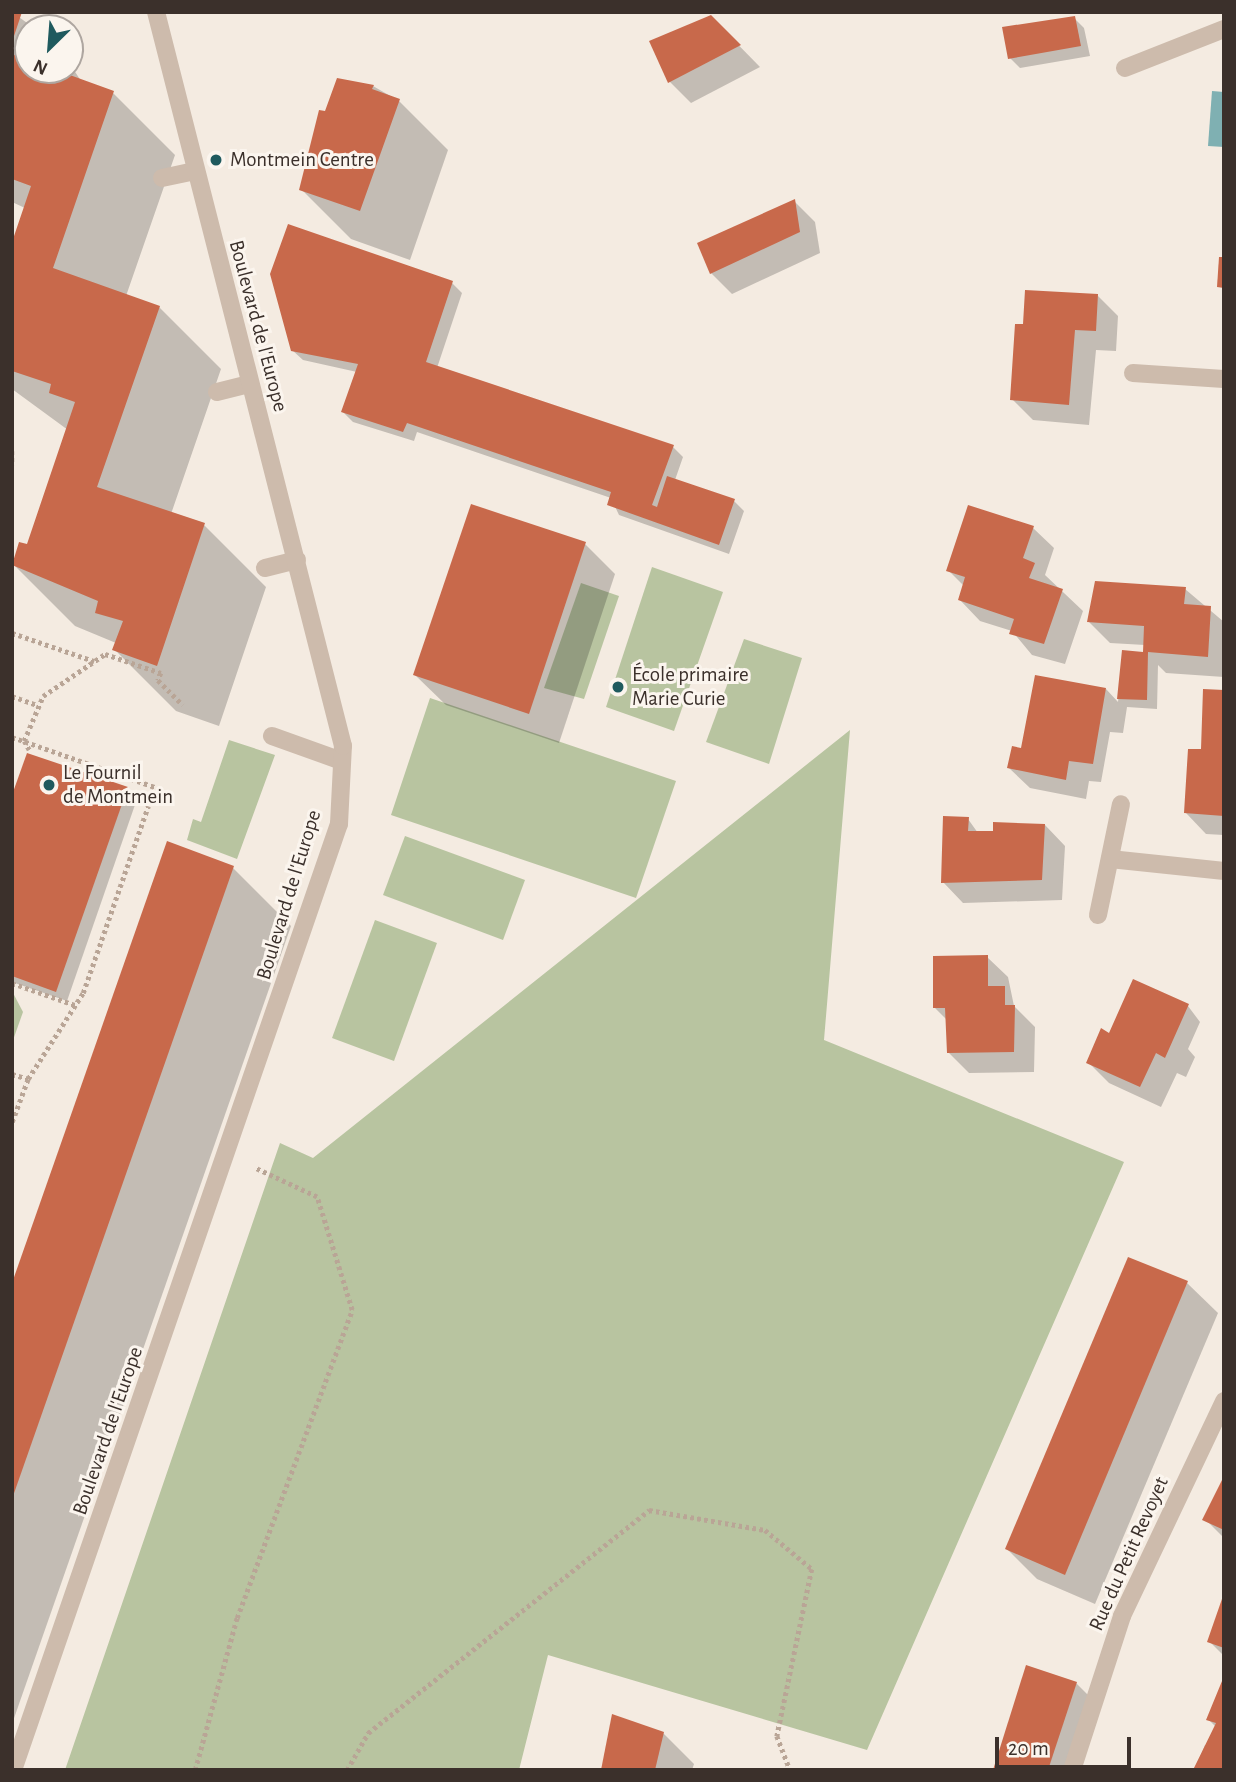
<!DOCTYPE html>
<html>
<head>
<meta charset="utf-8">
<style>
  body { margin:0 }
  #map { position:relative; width:1236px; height:1782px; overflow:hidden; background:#f4ebe1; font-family:"Alegreya Sans",sans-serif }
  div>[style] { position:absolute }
  .green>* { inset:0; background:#b8c4a0 }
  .water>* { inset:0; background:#7fb0b2 }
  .shadow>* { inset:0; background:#0003 }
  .building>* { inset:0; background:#c8694b }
  .path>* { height:4.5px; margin-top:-2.25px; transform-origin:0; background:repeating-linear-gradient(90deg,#b9a596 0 3.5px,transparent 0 7px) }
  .lane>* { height:18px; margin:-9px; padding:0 9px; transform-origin:9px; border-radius:9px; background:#cdbbac }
  .street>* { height:18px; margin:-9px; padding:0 9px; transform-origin:9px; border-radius:9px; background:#cdbbac }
  .dots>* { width:19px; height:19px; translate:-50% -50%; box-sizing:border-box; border:4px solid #fbf5ee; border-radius:50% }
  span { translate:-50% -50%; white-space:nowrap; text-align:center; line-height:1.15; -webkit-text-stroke:6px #fbf5ee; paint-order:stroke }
  .poi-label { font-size:21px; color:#3b302b }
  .left { translate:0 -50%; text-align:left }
  .street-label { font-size:21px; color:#3b302b }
  .frame { position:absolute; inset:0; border:14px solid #3b302b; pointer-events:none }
  .north { position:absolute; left:14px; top:14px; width:70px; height:70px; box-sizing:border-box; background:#fbf5ee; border:2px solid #aea6a0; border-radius:50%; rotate:205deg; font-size:19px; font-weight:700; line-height:28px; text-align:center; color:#3b302b }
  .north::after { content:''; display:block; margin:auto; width:24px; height:32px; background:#1f5a5e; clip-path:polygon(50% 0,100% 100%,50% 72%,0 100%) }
  .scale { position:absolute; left:995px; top:1737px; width:136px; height:32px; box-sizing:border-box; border:4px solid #3b302b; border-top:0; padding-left:9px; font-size:21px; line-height:24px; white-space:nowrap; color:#3b302b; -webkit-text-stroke:5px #fbf5ee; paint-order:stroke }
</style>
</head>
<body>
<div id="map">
  <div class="green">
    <div style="clip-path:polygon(652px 567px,723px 592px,674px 731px,606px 707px)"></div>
    <div style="clip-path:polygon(581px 583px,619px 596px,584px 699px,544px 688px)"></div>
    <div style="clip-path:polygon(744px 639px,802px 658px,769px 764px,706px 742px)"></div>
    <div style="clip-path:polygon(430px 698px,676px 781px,636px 898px,391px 815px)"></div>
    <div style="clip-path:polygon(850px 730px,824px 1040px,1124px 1162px,867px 1750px,548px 1655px,519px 1770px,65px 1770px,280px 1143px,313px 1158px)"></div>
    <div style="clip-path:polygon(229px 740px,275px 755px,237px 859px,187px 840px,193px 819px,201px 822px)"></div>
    <div style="clip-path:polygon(405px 836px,525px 880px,503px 940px,383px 895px)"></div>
    <div style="clip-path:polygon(375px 920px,437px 943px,394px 1061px,332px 1038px)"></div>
    <div style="clip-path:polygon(12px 991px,23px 1012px,12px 1043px)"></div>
  </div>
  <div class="water">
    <div style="clip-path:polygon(1212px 91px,1224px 92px,1224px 147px,1208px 146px)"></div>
  </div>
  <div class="shadow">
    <div style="clip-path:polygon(12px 12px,34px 28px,28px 28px,28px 70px,70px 70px,70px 64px,81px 81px,113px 93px,175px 155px,126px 296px,159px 307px,221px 369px,171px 514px,204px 525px,266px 587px,219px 726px,176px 711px,114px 649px,116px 643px,75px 626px,13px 564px,28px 546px,68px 430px,12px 389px,12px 247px,25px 208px,12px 202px)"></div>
    <div style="clip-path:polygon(711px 17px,760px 67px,691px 103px,670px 82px,651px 42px)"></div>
    <div style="clip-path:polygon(1074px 18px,1084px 28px,1090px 56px,1020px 68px,1010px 58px)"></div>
    <div style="clip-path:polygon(373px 86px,399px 101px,448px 150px,410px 260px,351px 239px,301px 189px)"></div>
    <div style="clip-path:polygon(795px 202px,815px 222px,820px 253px,732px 294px,711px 273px)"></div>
    <div style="clip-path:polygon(452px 283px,462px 293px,437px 368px,673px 447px,683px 457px,675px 480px,734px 501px,744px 511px,729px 554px,619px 515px,611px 498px,417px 432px,414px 441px,353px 422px,343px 412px,357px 372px,303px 360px,292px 350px)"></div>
    <div style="clip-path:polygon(1097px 295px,1118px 316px,1116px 351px,1096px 350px,1089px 425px,1033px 420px,1012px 399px,1024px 326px)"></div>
    <div style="clip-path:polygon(1033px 528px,1054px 548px,1045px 575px,1083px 611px,1065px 664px,1032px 655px,1012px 631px,980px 621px,960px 600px,964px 586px,948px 570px)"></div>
    <div style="clip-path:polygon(585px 544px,615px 574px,559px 743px,446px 705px,415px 675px)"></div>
    <div style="clip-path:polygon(1185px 589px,1224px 622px,1224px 677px,1166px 673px,1158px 665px,1157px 709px,1127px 707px,1123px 733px,1110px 732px,1101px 782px,1089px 781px,1086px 799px,1030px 788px,1009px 768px,1023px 750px,1106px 689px,1118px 702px,1123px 652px,1145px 654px,1145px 645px,1110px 643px,1089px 622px)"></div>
    <div style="clip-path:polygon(1224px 692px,1224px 835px,1206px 834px,1186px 813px)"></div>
    <div style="clip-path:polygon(127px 789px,137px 799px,67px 1001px,12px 982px,12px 798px)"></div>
    <div style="clip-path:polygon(968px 819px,978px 833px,1045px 825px,1065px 846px,1062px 900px,963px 903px,943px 882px)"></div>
    <div style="clip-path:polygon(233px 868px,291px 926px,12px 1724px,12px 1288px)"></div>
    <div style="clip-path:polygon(987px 957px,1008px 977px,1014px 1006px,1035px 1027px,1034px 1072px,969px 1073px,948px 1052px,947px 1020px,935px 1008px)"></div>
    <div style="clip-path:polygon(1188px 1006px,1200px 1022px,1188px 1049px,1195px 1057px,1186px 1077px,1177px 1073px,1161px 1107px,1109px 1083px,1088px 1062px,1110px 1035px)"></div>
    <div style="clip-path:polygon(1187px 1283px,1218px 1313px,1095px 1604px,1037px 1579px,1007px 1549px)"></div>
    <div style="clip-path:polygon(1224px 1480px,1224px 1538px,1205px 1519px)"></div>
    <div style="clip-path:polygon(1224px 1601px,1224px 1656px,1209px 1641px)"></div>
    <div style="clip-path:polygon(1076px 1683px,1097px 1704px,1075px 1770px,994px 1770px)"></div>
    <div style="clip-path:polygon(1223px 1683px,1224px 1770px,1195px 1770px,1205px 1745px,1215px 1750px,1217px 1728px,1208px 1719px)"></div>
    <div style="clip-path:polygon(663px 1733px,694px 1764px,692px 1770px,602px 1770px)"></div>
  </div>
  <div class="building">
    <div style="clip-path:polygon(12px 12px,22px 12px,13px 39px,12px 38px)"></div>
    <div style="clip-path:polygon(711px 15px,741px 45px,668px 83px,649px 41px)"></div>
    <div style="clip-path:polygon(1075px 16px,1081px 46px,1008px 59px,1002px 27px)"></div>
    <div style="clip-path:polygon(12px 54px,28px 60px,28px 70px,56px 70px,114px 91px,53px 268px,160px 306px,97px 487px,205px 523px,157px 666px,112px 650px,123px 621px,95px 613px,98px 601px,12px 565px,19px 542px,27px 544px,75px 402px,49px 393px,51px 384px,12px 371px,12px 242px,31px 186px,12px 179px)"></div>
    <div style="clip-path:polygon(337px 78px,374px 85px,372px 89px,400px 99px,360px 211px,299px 190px,319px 110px,325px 111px)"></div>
    <div style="clip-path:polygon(795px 199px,800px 232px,710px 274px,697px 243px)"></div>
    <div style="clip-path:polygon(288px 224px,453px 281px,426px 362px,674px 445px,652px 505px,657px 507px,667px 476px,735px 499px,719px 545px,607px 505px,611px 492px,407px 423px,403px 432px,341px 412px,358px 364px,291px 351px,270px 274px)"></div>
    <div style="clip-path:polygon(1219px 257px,1224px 257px,1224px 288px,1217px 287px)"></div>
    <div style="clip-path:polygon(1025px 290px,1098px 294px,1096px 331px,1075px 330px,1069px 405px,1010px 400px,1015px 324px,1023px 324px)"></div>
    <div style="clip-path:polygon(471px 504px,586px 542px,529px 714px,413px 675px)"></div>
    <div style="clip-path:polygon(968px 505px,1034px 526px,1023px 558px,1035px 563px,1029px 578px,1063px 589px,1044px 644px,1009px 634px,1014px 619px,958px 600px,965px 577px,946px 571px)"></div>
    <div style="clip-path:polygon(1095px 581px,1186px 587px,1184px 604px,1211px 606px,1208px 657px,1148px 652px,1147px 700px,1117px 699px,1122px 650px,1143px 652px,1144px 626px,1087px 622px)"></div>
    <div style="clip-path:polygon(1035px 675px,1106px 688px,1093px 764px,1069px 761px,1066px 780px,1007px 768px,1012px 746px,1021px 748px)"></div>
    <div style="clip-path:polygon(1203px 689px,1224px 690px,1224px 816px,1184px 813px,1188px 749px,1201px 749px)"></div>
    <div style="clip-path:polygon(27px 753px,128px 787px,56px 992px,12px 976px,12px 795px)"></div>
    <div style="clip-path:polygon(943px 816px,969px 817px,968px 831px,993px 831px,993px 822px,1045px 824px,1042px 880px,941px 883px)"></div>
    <div style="clip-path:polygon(167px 841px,234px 866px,12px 1499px,12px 1283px)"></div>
    <div style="clip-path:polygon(988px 955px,988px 986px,1005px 986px,1005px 1005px,1015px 1005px,1014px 1052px,947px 1053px,945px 1008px,933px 1008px,933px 956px)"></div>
    <div style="clip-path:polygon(1133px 979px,1189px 1004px,1165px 1058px,1156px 1053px,1140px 1087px,1086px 1063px,1101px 1028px,1109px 1033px)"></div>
    <div style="clip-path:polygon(1128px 1257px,1188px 1281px,1065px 1575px,1005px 1549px)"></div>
    <div style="clip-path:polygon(1224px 1476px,1224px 1530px,1202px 1520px)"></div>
    <div style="clip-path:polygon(1223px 1596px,1224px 1597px,1224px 1648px,1207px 1642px)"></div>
    <div style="clip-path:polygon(1026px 1665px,1077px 1682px,1048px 1770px,993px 1770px)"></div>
    <div style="clip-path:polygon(1222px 1681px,1224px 1770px,1193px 1770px,1216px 1723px,1206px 1720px)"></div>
    <div style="clip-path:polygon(612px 1714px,664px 1732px,655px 1770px,601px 1770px)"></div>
  </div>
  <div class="path">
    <div style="left:12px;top:451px;width:14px;rotate:90deg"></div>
    <div style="left:12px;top:633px;width:87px;rotate:18.9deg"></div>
    <div style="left:12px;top:696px;width:27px;rotate:20deg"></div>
    <div style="left:12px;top:737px;width:151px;rotate:19.3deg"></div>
    <div style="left:29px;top:750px;width:10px;rotate:-119deg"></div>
    <div style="left:24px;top:741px;width:49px;rotate:-67.1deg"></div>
    <div style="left:43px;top:696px;width:75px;rotate:-34.1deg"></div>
    <div style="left:105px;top:654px;width:59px;rotate:18.7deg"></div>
    <div style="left:161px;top:673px;width:8px;rotate:113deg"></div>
    <div style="left:158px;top:680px;width:35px;rotate:45deg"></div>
    <div style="left:12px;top:983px;width:67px;rotate:19.2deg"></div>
    <div style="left:12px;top:1074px;width:17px;rotate:17deg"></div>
    <div style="left:12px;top:1122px;width:46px;rotate:-69.6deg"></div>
    <div style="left:28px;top:1079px;width:102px;rotate:-57.4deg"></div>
    <div style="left:83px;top:993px;width:198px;rotate:-70.8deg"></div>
    <div style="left:195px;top:1770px;width:158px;rotate:-74.6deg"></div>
    <div style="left:237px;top:1618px;width:329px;rotate:-69.5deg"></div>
    <div style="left:352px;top:1310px;width:118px;rotate:-107.2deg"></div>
    <div style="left:317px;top:1197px;width:68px;rotate:-154.9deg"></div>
    <div style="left:347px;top:1770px;width:43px;rotate:-60.4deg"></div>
    <div style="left:368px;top:1733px;width:359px;rotate:-38.4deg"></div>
    <div style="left:649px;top:1510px;width:118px;rotate:9.8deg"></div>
    <div style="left:765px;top:1530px;width:61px;rotate:39.7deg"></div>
    <div style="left:812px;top:1569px;width:171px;rotate:101.8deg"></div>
    <div style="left:777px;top:1736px;width:36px;rotate:69deg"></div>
  </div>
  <div class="lane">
    <div style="left:1125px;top:68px;width:106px;rotate:-21.5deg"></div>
    <div style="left:162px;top:178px;width:33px;rotate:-12deg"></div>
    <div style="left:1133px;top:373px;width:91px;rotate:3.8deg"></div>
    <div style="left:217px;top:392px;width:34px;rotate:-14deg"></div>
    <div style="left:265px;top:568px;width:33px;rotate:-14deg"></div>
    <div style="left:272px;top:736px;width:74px;rotate:19.7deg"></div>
    <div style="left:1110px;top:859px;width:115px;rotate:6deg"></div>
    <div style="left:1098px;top:915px;width:113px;rotate:-78.3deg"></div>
  </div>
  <div class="street">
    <div style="left:13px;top:1770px;width:1001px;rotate:-70.99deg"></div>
    <div style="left:339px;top:824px;width:78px;rotate:-87.1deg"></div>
    <div style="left:343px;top:746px;width:757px;rotate:-104.29deg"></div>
    <div style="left:1072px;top:1770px;width:162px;rotate:-72deg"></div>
    <div style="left:1122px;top:1616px;width:238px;rotate:-64.6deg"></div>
  </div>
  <div class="dots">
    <div style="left:216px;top:160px;background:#1f5a5e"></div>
    <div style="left:618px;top:687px;background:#1f5a5e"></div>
    <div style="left:49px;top:785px;background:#1f5a5e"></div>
  </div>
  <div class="poi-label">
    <span class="left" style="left:230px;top:160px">Montmein Centre</span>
    <span class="left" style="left:632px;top:687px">École primaire<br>Marie Curie</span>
    <span class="left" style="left:63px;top:785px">Le Fournil<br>de Montmein</span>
  </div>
  <div class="street-label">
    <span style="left:258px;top:326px;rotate:75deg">Boulevard de l'Europe</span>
    <span style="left:289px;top:895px;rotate:-73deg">Boulevard de l'Europe</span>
    <span style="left:108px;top:1431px;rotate:-71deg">Boulevard de l'Europe</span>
    <span style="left:1129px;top:1554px;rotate:-66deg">Rue du Petit Revoyet</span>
  </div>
  <div class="frame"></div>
  <div class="north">N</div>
  <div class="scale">20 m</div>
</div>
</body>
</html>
